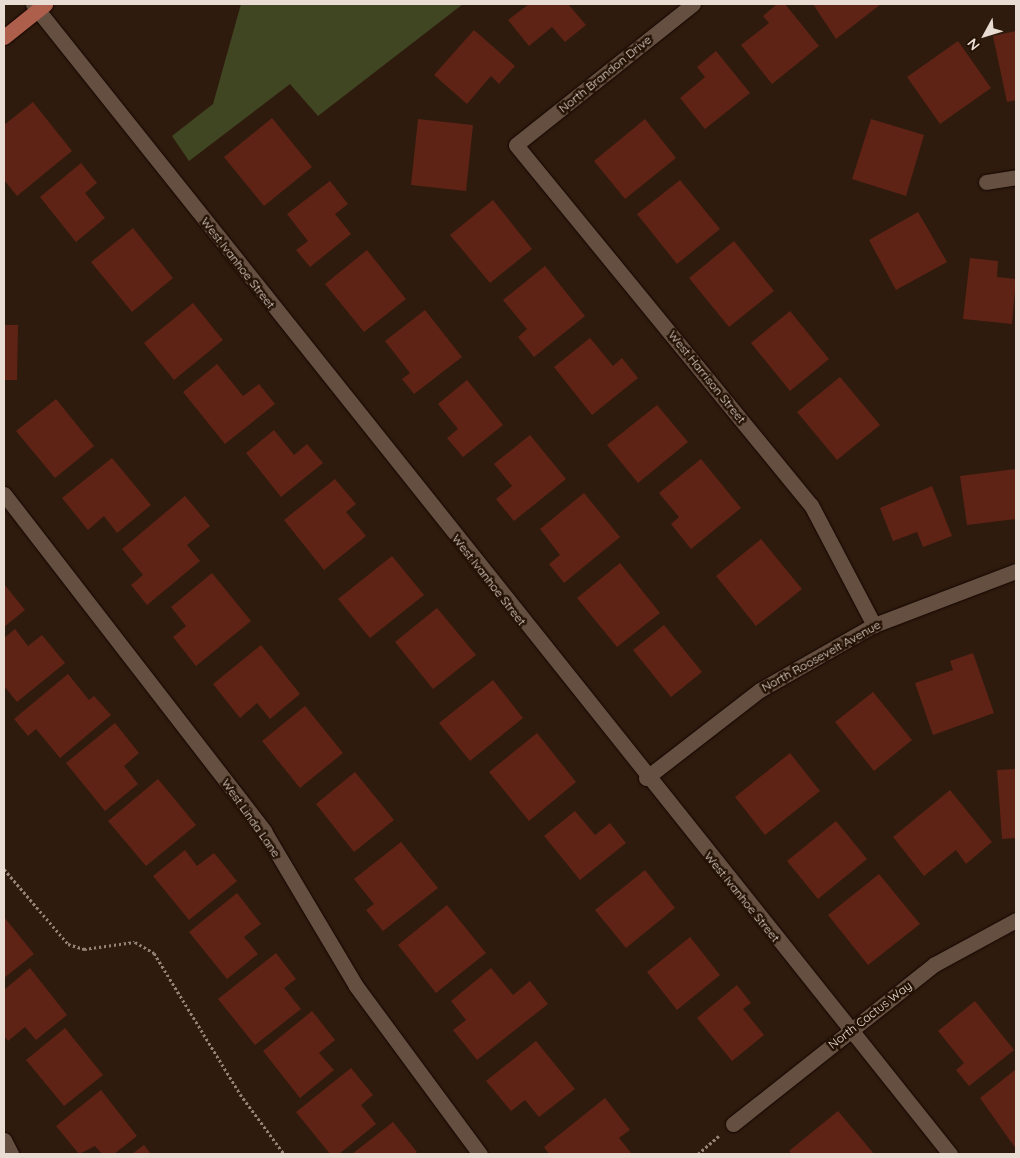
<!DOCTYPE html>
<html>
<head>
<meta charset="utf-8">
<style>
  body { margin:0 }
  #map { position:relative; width:1020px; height:1158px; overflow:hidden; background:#2e1b0e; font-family:Quicksand,sans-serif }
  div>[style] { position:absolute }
  .green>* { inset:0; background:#414622 }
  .building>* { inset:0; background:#5e2315 }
  .path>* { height:3px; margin-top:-1.5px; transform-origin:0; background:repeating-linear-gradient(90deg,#928277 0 2.5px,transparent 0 5px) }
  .roads { filter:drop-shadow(0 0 1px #150500) drop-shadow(0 0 1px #150500) }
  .minor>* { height:15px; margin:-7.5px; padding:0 7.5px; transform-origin:7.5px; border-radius:7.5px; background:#654f40 }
  .major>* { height:15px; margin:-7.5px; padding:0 7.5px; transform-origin:7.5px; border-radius:7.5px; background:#ae5f4b }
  span { translate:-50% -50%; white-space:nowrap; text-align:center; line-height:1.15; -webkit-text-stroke:5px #241205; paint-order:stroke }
  .street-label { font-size:12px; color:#e9dcd3 }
  .frame { position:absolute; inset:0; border:5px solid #e9dcd3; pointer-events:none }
  .north { position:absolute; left:960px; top:10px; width:50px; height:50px; -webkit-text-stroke:4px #241205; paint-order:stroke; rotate:231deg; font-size:14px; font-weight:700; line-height:20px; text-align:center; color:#e9dcd3 }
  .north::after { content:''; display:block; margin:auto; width:18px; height:22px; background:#e9dcd3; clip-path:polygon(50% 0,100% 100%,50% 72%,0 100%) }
</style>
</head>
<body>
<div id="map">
  <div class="green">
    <div style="clip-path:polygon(241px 4px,463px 4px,318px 116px,290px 84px,189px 161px,172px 136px,213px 104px)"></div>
  </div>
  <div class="building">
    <div style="clip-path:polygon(529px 4px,568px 4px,586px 25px,565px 42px,552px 27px,529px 46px,508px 20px)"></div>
    <div style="clip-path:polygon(777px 4px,785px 4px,819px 46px,772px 84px,741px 45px,769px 23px,763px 16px)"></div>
    <div style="clip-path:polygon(813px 4px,881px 4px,836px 39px)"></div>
    <div style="clip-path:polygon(474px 30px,515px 66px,499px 84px,491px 76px,467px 104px,434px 75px)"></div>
    <div style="clip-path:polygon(1016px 31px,1016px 100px,1007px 102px,993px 36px)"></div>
    <div style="clip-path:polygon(958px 41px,991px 88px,940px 124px,907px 77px)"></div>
    <div style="clip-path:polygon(716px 51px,750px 93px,705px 129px,680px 98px,705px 77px,697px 67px)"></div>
    <div style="clip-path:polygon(33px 102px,72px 151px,17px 196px,4px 180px,4px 125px)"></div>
    <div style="clip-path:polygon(272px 118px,312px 167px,264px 206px,224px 157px)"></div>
    <div style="clip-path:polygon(418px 119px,473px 125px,466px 191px,411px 185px)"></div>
    <div style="clip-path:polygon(645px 119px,676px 158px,625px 199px,594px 161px)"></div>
    <div style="clip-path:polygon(871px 119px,924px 135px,906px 196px,852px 179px)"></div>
    <div style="clip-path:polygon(81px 163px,97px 183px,85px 193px,105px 218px,76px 242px,40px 197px)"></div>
    <div style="clip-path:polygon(680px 180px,720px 229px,677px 264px,637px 214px)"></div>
    <div style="clip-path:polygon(330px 181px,348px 204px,335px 214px,351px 234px,310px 267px,296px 250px,308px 241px,287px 214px)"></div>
    <div style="clip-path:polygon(493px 200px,532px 249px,490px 283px,450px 235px)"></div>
    <div style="clip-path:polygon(918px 212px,947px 262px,896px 290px,869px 240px)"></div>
    <div style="clip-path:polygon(133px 228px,173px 278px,132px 312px,91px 262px)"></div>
    <div style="clip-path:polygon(734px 241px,774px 291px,729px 327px,689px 278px)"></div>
    <div style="clip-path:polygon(367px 250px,406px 299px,364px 332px,325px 284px)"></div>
    <div style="clip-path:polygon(970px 258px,998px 261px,997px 277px,1016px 279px,1012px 324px,963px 319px)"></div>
    <div style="clip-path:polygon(545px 266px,585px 316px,534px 357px,518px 337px,527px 329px,503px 300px)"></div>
    <div style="clip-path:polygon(193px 303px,223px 340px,174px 380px,144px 343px)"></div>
    <div style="clip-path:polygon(425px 310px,462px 357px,414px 394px,402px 379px,410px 373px,385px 341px)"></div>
    <div style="clip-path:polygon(790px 311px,829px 359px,790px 391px,751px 343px)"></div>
    <div style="clip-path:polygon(4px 325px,18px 325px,17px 380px,4px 380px)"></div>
    <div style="clip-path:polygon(590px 338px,613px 366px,622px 358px,638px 378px,592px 415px,554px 367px)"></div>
    <div style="clip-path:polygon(217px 364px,243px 396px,259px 384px,275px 404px,225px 444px,183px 392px)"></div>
    <div style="clip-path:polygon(840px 377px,880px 425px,837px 460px,797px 412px)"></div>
    <div style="clip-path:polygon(467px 380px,503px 425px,463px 457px,447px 438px,458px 429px,438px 404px)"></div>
    <div style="clip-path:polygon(56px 399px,94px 446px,55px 478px,16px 431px)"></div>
    <div style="clip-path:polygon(657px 405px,688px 442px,638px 483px,607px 445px)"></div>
    <div style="clip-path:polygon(274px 430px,294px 455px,307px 444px,323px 463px,281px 497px,246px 453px)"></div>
    <div style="clip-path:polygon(530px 435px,566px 479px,514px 521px,496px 499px,512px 486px,494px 464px)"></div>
    <div style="clip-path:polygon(112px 458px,151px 505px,117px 533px,104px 516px,88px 530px,62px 498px)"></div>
    <div style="clip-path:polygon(701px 459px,741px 508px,691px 549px,671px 524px,679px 517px,659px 493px)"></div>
    <div style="clip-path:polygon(1016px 469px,1016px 519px,967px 525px,960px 476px)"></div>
    <div style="clip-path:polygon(335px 479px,356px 504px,346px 512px,366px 536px,324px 570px,284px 520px)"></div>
    <div style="clip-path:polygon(932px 486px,952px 536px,923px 547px,917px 532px,893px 541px,880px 508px)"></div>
    <div style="clip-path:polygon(584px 493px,620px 537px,564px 583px,549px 564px,560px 555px,540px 529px)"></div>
    <div style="clip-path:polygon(185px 496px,210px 526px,187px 545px,200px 561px,147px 605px,131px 585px,143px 575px,122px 549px)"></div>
    <div style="clip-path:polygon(761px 539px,802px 589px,756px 626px,716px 576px)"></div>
    <div style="clip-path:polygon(392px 556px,424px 595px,370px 638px,338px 599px)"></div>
    <div style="clip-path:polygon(620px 563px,660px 613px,617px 647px,577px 598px)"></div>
    <div style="clip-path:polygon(212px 573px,251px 621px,196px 666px,173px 637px,186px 626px,171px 607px)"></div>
    <div style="clip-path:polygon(4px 584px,25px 610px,4px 627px)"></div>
    <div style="clip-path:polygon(437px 608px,476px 655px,433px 689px,395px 642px)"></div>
    <div style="clip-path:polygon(664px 625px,702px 672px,671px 697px,633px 650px)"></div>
    <div style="clip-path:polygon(15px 629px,28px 646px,42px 635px,65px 663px,17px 702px,4px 686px,4px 638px)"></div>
    <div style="clip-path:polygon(261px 645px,300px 694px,270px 719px,257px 703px,240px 718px,213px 684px)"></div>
    <div style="clip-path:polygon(973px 653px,994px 713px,933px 735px,915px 683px,953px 670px,950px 661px)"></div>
    <div style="clip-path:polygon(68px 674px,89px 700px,94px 696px,111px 715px,60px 758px,36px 729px,28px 736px,14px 719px)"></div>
    <div style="clip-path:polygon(493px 680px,523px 718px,470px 761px,439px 723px)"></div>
    <div style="clip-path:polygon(873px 692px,912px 740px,874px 771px,835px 722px)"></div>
    <div style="clip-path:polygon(305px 706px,343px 753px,300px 788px,262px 741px)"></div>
    <div style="clip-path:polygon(115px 723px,139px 753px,124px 766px,138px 784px,105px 811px,66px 763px)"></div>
    <div style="clip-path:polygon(537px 733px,576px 782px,529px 821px,489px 772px)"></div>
    <div style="clip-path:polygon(790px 753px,820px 791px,765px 835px,735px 797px)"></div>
    <div style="clip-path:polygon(1016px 769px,1016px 838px,1002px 839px,997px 770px)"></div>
    <div style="clip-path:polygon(355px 772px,394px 820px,354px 852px,316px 804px)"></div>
    <div style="clip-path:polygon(158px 779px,196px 825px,146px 866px,108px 821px)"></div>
    <div style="clip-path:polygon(950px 790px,992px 842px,966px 864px,956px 850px,924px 876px,893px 837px)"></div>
    <div style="clip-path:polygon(575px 811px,595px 835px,610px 823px,626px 843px,580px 880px,544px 836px)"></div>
    <div style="clip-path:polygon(836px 821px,867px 859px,818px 899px,787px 861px)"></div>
    <div style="clip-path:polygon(401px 842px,438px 888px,383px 931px,366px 910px,374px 904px,354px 879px)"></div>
    <div style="clip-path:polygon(185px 850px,197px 866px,214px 853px,237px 881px,189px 920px,153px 876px)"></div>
    <div style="clip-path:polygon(645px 870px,675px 908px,626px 948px,595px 910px)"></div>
    <div style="clip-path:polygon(879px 874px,920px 924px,868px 965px,828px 915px)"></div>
    <div style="clip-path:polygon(237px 893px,261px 924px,244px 937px,258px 954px,227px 979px,189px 932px)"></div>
    <div style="clip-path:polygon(447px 905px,486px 953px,436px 993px,398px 945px)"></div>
    <div style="clip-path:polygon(4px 917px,34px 954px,4px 978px)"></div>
    <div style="clip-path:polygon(690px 937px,720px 975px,677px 1010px,647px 972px)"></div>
    <div style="clip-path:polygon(276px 953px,296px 979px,284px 988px,301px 1009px,255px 1045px,218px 999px)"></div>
    <div style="clip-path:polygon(30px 968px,67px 1015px,36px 1040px,25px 1027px,8px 1041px,4px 1036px,4px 990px)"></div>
    <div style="clip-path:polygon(491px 968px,513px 995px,530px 981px,548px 1004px,477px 1060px,453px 1030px,466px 1020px,451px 1001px)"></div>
    <div style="clip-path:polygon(737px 985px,751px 1003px,743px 1009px,764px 1035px,732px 1061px,697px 1018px)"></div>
    <div style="clip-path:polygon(975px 1001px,1014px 1050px,969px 1086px,956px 1070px,964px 1063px,938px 1031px)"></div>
    <div style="clip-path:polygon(312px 1011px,335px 1040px,319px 1053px,334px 1070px,300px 1098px,263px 1051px)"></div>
    <div style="clip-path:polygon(65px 1028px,103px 1075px,64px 1106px,26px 1060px)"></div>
    <div style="clip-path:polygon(536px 1041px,575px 1089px,539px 1117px,525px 1100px,511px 1111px,486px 1081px)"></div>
    <div style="clip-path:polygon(351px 1068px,373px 1095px,361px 1105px,376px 1124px,339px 1154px,330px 1154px,296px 1112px)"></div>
    <div style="clip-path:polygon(1016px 1069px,1016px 1149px,980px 1098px)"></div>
    <div style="clip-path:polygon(101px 1090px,137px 1136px,114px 1154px,102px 1154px,95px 1146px,79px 1154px,56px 1126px)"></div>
    <div style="clip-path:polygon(605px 1098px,630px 1130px,619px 1138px,632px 1154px,549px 1154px,544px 1147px)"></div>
    <div style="clip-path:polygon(838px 1111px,874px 1154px,792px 1154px,789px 1151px)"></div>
    <div style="clip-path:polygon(393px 1122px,417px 1152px,414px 1154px,352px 1154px)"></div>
    <div style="clip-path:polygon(144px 1145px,151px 1154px,132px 1154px)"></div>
  </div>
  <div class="path">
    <div style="left:4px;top:869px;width:99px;rotate:49.5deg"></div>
    <div style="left:68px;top:944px;width:17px;rotate:17deg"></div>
    <div style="left:84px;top:949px;width:51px;rotate:-7.8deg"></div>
    <div style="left:135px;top:942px;width:22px;rotate:30deg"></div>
    <div style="left:154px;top:953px;width:165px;rotate:58.6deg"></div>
    <div style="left:240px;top:1094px;width:74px;rotate:53.7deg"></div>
    <div style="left:698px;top:1154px;width:28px;rotate:-41deg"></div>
  </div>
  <div class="roads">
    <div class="minor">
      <div style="left:33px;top:4px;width:1471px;rotate:51.43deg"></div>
      <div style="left:693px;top:4px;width:226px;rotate:141.5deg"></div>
      <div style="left:516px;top:145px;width:465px;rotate:50.7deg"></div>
      <div style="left:811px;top:505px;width:136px;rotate:62.3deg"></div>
      <div style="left:986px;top:182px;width:30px;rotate:-9deg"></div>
      <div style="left:4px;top:494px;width:426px;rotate:52.3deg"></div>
      <div style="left:264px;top:831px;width:180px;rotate:59.3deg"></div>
      <div style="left:356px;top:986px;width:209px;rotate:53.6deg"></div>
      <div style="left:646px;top:778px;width:144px;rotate:-37.7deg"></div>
      <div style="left:760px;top:690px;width:131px;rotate:-29.7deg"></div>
      <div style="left:874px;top:625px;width:152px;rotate:-20.8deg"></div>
      <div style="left:733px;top:1124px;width:258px;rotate:-38.4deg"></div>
      <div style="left:935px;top:964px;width:92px;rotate:-28.5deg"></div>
      <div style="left:4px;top:1140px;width:16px;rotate:63deg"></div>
    </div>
    <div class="major">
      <div style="left:4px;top:37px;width:53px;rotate:-38.8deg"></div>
    </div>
  </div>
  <div class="street-label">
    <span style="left:605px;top:74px;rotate:-39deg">North Brandon Drive</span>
    <span style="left:238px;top:263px;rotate:52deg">West Ivanhoe Street</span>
    <span style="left:707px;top:377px;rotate:51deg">West Harrison Street</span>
    <span style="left:489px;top:580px;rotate:52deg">West Ivanhoe Street</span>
    <span style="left:821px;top:656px;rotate:-29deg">North Roosevelt Avenue</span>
    <span style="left:251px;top:818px;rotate:55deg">West Linda Lane</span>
    <span style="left:742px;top:897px;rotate:51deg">West Ivanhoe Street</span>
    <span style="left:870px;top:1015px;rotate:-38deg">North Cactus Way</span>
  </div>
  <div class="frame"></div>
  <div class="north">N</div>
</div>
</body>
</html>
